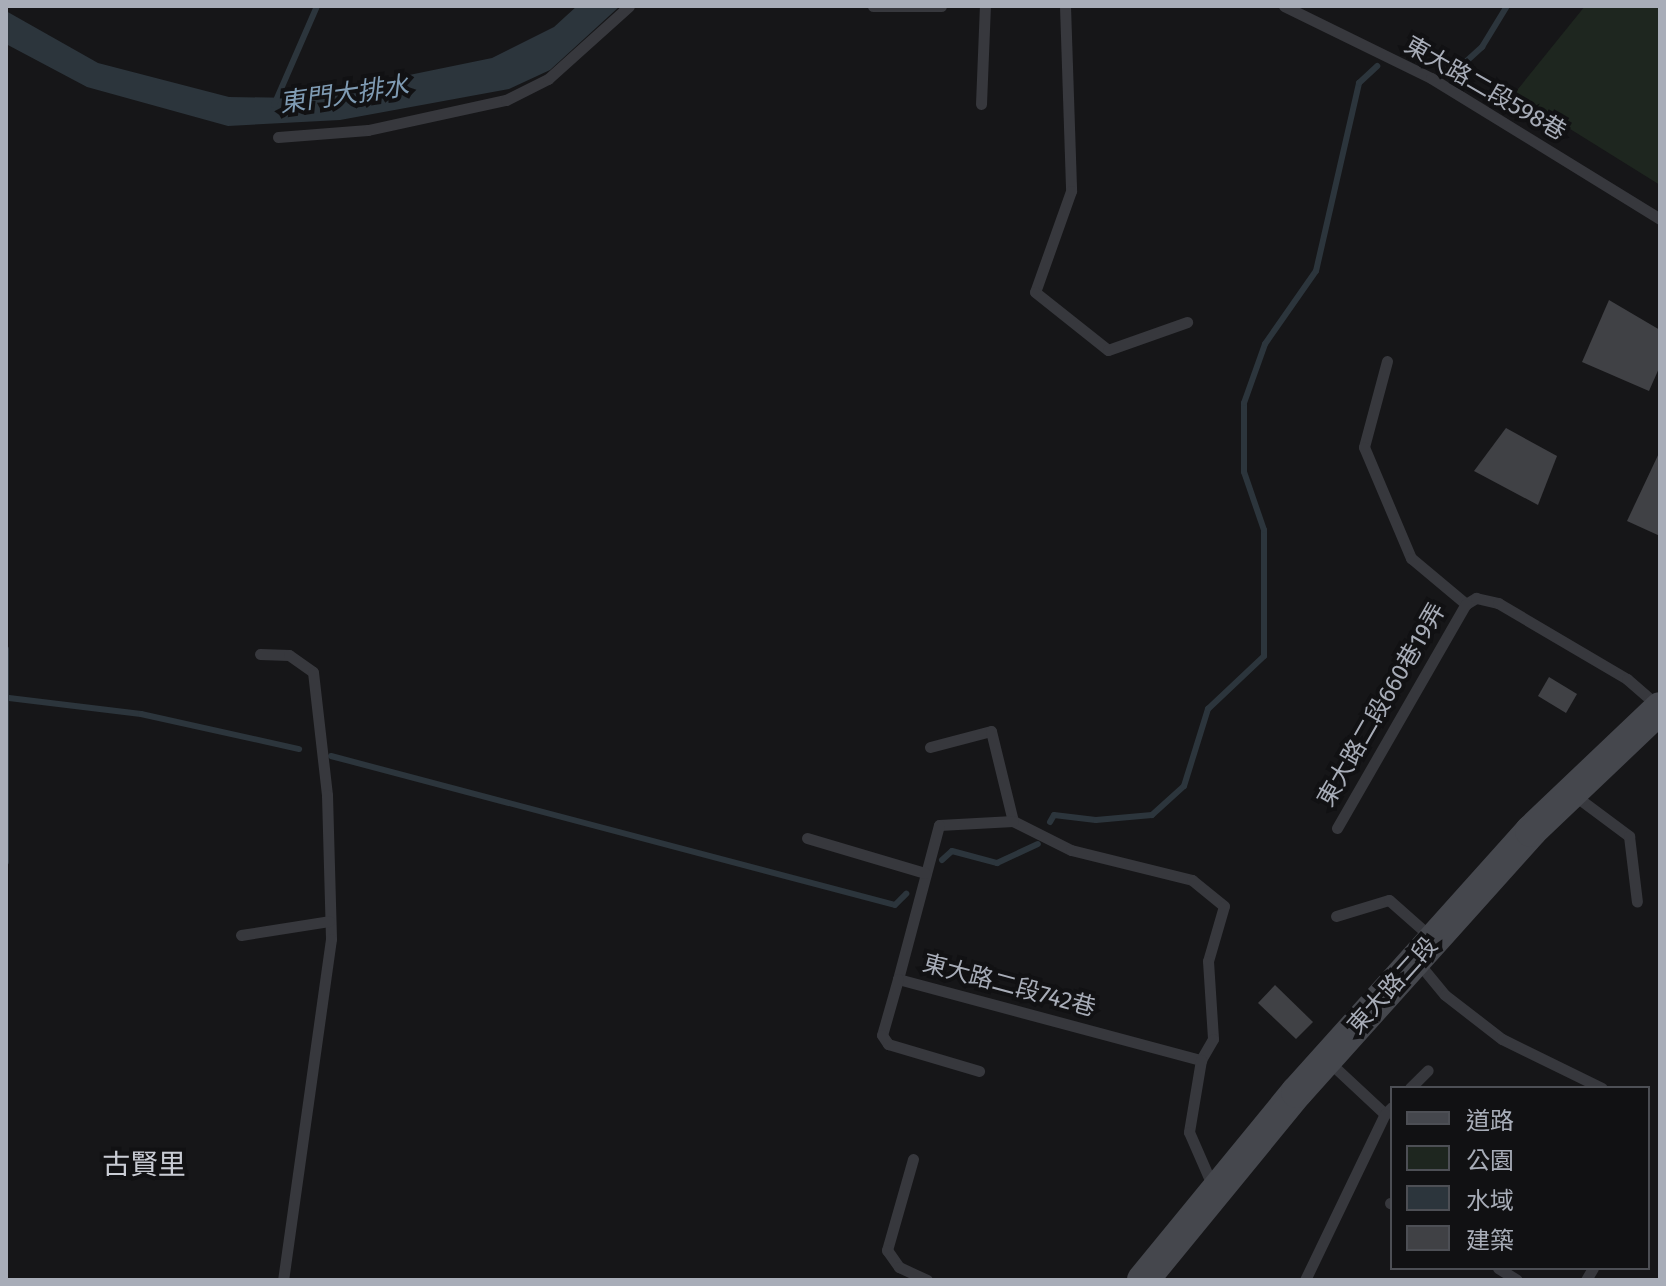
<!DOCTYPE html>
<html>
<head>
<meta charset="utf-8">
<style>
  body { margin:0 }
  #map { position:relative; width:1666px; height:1286px; overflow:hidden; background:#161618; font-family:"Fira Sans","Noto Sans TC",sans-serif }
  div>[style] { position:absolute }
  .green>* { inset:0; background:#1e261f }
  .water>* { inset:0; background:#2c353c }
  .stream>* { height:6px; margin:-3px; padding:0 3px; transform-origin:3px; border-radius:3px; background:#2c353c }
  .building>* { inset:0; background:#404145 }
  .service>* { height:11px; margin:-5.5px; padding:0 5.5px; transform-origin:5.5px; border-radius:5.5px; background:#37383d }
  .secondary>* { height:32px; margin:-16px; padding:0 16px; transform-origin:16px; border-radius:16px; background:#45474d }
  span { translate:-50% -50%; white-space:nowrap; text-align:center; line-height:1.15; -webkit-text-stroke:8px #111113; paint-order:stroke }
  .street-label { font-size:24px; color:#a8adb8 }
  .water-label { font-size:26px; color:#7f9bb3; font-style:italic }
  .quarter-label { font-size:28px; color:#c9ccd4 }
  .frame { position:absolute; inset:0; border:8px solid #a8adb8; pointer-events:none }
  .legend { position:absolute; left:1390px; top:1086px; width:260px; height:184px; box-sizing:border-box; background:#111113; border:2px solid #4d4f55; margin:0; padding:10px 14px; list-style:none; font-size:24px; color:#a8adb8 }
  .legend li { display:flex; align-items:center; gap:16px; height:40px }
  .legend b { width:40px; border:2px solid #4d4f55 }
</style>
</head>
<body>
<div id="map">
  <div class="green">
    <div style="clip-path:polygon(1585px 6px,1660px 6px,1660px 185px,1514px 94px)"></div>
  </div>
  <div class="water">
    <div style="clip-path:polygon(577px 6px,620px 6px,550px 70px,509px 89px,340px 120px,228px 126px,87px 87px,6px 44px,6px 11px,98px 63px,229px 97px,297px 98px,492px 58px,554px 27px)"></div>
  </div>
  <div class="stream">
    <div style="left:1449px;top:77px;width:45px;rotate:-42.3deg"></div>
    <div style="left:1482px;top:47px;width:48px;rotate:-58.6deg"></div>
    <div style="left:274px;top:105px;width:108px;rotate:-66.5deg"></div>
    <div style="left:6px;top:649px;width:213px;rotate:90deg"></div>
    <div style="left:9px;top:698px;width:133px;rotate:6.9deg"></div>
    <div style="left:141px;top:714px;width:162px;rotate:12.5deg"></div>
    <div style="left:331px;top:756px;width:583px;rotate:14.8deg"></div>
    <div style="left:895px;top:905px;width:16px;rotate:-45deg"></div>
    <div style="left:1050px;top:822px;width:8px;rotate:-60deg"></div>
    <div style="left:1054px;top:815px;width:42px;rotate:6.8deg"></div>
    <div style="left:1096px;top:820px;width:56px;rotate:-5.1deg"></div>
    <div style="left:1152px;top:815px;width:43px;rotate:-42.2deg"></div>
    <div style="left:1184px;top:786px;width:81px;rotate:-72.7deg"></div>
    <div style="left:1208px;top:709px;width:77px;rotate:-43.4deg"></div>
    <div style="left:1264px;top:656px;width:126px;rotate:-90deg"></div>
    <div style="left:1264px;top:530px;width:61px;rotate:-109deg"></div>
    <div style="left:1244px;top:472px;width:69px;rotate:-90deg"></div>
    <div style="left:1244px;top:403px;width:63px;rotate:-70.4deg"></div>
    <div style="left:1265px;top:344px;width:89px;rotate:-55.1deg"></div>
    <div style="left:1316px;top:271px;width:193px;rotate:-77.1deg"></div>
    <div style="left:1359px;top:83px;width:25px;rotate:-43deg"></div>
    <div style="left:942px;top:860px;width:13px;rotate:-42deg"></div>
    <div style="left:952px;top:851px;width:47px;rotate:14.9deg"></div>
    <div style="left:997px;top:863px;width:45px;rotate:-24.9deg"></div>
  </div>
  <div class="building">
    <div style="clip-path:polygon(1609px 300px,1660px 330px,1660px 366px,1649px 391px,1582px 362px)"></div>
    <div style="clip-path:polygon(1506px 428px,1557px 456px,1538px 505px,1474px 471px)"></div>
    <div style="clip-path:polygon(1660px 451px,1660px 536px,1627px 521px)"></div>
    <div style="clip-path:polygon(1549px 677px,1577px 694px,1566px 713px,1538px 696px)"></div>
    <div style="clip-path:polygon(1275px 985px,1313px 1022px,1296px 1039px,1258px 1003px)"></div>
  </div>
  <div class="service">
    <div style="left:873px;top:6px;width:68px"></div>
    <div style="left:1065px;top:6px;width:185px;rotate:88.1deg"></div>
    <div style="left:1071px;top:191px;width:107px;rotate:109.6deg"></div>
    <div style="left:1035px;top:292px;width:93px;rotate:38.5deg"></div>
    <div style="left:1108px;top:350px;width:84px;rotate:-19.5deg"></div>
    <div style="left:1284px;top:6px;width:164px;rotate:26.1deg"></div>
    <div style="left:1431px;top:78px;width:269px;rotate:31.6deg"></div>
    <div style="left:981px;top:104px;width:98px;rotate:-87.7deg"></div>
    <div style="left:278px;top:137px;width:90px;rotate:-4.4deg"></div>
    <div style="left:368px;top:130px;width:141px;rotate:-12.3deg"></div>
    <div style="left:506px;top:100px;width:47px;rotate:-26.6deg"></div>
    <div style="left:548px;top:79px;width:109px;rotate:-42deg"></div>
    <div style="left:1387px;top:361px;width:89px;rotate:105deg"></div>
    <div style="left:1364px;top:447px;width:121px;rotate:67.1deg"></div>
    <div style="left:1411px;top:558px;width:72px;rotate:39.9deg"></div>
    <div style="left:1466px;top:604px;width:12px;rotate:-31deg"></div>
    <div style="left:1476px;top:598px;width:23px;rotate:13deg"></div>
    <div style="left:1498px;top:603px;width:150px;rotate:30.5deg"></div>
    <div style="left:1627px;top:679px;width:40px;rotate:41deg"></div>
    <div style="left:260px;top:654px;width:29px;rotate:2deg"></div>
    <div style="left:289px;top:655px;width:29px;rotate:35deg"></div>
    <div style="left:313px;top:672px;width:124px;rotate:83.5deg"></div>
    <div style="left:327px;top:795px;width:144px;rotate:88.4deg"></div>
    <div style="left:331px;top:939px;width:344px;rotate:98deg"></div>
    <div style="left:930px;top:747px;width:63px;rotate:-14.7deg"></div>
    <div style="left:991px;top:731px;width:93px;rotate:76.3deg"></div>
    <div style="left:1013px;top:821px;width:65px;rotate:26.6deg"></div>
    <div style="left:1071px;top:850px;width:125px;rotate:13.9deg"></div>
    <div style="left:1192px;top:880px;width:41px;rotate:39.1deg"></div>
    <div style="left:1224px;top:906px;width:57px;rotate:106.2deg"></div>
    <div style="left:1208px;top:961px;width:78px;rotate:86.3deg"></div>
    <div style="left:1213px;top:1039px;width:24px;rotate:120deg"></div>
    <div style="left:1574px;top:795px;width:69px;rotate:36.7deg"></div>
    <div style="left:1629px;top:836px;width:66px;rotate:83.1deg"></div>
    <div style="left:1013px;top:821px;width:74px;rotate:176.9deg"></div>
    <div style="left:939px;top:825px;width:159px;rotate:104.9deg"></div>
    <div style="left:898px;top:979px;width:314px;rotate:15deg"></div>
    <div style="left:1201px;top:1060px;width:73px;rotate:99.5deg"></div>
    <div style="left:1189px;top:1132px;width:60px;rotate:66.4deg"></div>
    <div style="left:1337px;top:828px;width:258px;rotate:-60.1deg"></div>
    <div style="left:807px;top:838px;width:123px;rotate:16.5deg"></div>
    <div style="left:1336px;top:916px;width:55px;rotate:-16.8deg"></div>
    <div style="left:1389px;top:900px;width:56px;rotate:41.4deg"></div>
    <div style="left:241px;top:935px;width:89px;rotate:-9deg"></div>
    <div style="left:1416px;top:960px;width:45px;rotate:50.4deg"></div>
    <div style="left:1445px;top:995px;width:72px;rotate:37.7deg"></div>
    <div style="left:1502px;top:1039px;width:111px;rotate:26.1deg"></div>
    <div style="left:898px;top:979px;width:58px;rotate:105.9deg"></div>
    <div style="left:882px;top:1035px;width:11px;rotate:56deg"></div>
    <div style="left:888px;top:1044px;width:95px;rotate:16.5deg"></div>
    <div style="left:1327px;top:1060px;width:79px;rotate:43deg"></div>
    <div style="left:1385px;top:1114px;width:10px;rotate:-45deg"></div>
    <div style="left:1410px;top:1088px;width:25px;rotate:-45deg"></div>
    <div style="left:913px;top:1159px;width:95px;rotate:105.9deg"></div>
    <div style="left:887px;top:1250px;width:21px;rotate:55deg"></div>
    <div style="left:899px;top:1267px;width:31px;rotate:25deg"></div>
    <div style="left:1390px;top:1203px;width:2px;rotate:27deg"></div>
    <div style="left:1498px;top:1268px;width:22px;rotate:32deg"></div>
    <div style="left:1305px;top:1280px;width:184px;rotate:-64.3deg"></div>
    <div style="left:1586px;top:1280px;width:14px;rotate:-60deg"></div>
  </div>
  <div class="secondary">
    <div style="left:1143px;top:1280px;width:243px;rotate:-50.7deg"></div>
    <div style="left:1297px;top:1092px;width:351px;rotate:-48.1deg"></div>
    <div style="left:1531px;top:831px;width:178px;rotate:-43.6deg"></div>
  </div>
  <div class="street-label">
    <span style="left:1485px;top:89px;rotate:30deg">東大路二段598巷</span>
    <span style="left:1382px;top:705px;rotate:-60deg">東大路二段660巷19弄</span>
    <span style="left:1009px;top:986px;rotate:15deg">東大路二段742巷</span>
    <span style="left:1393px;top:986px;rotate:-48deg">東大路二段</span>
  </div>
  <div class="water-label">
    <span style="left:344px;top:95px;rotate:-8deg">東門大排水</span>
  </div>
  <div class="quarter-label">
    <span style="left:144px;top:1165px">古賢里</span>
  </div>
  <div class="frame"></div>
  <ul class="legend">
  <li><b style="height:10px;background:#45474d"></b>道路</li>
  <li><b style="height:22px;background:#1e261f"></b>公園</li>
  <li><b style="height:22px;background:#2c353c"></b>水域</li>
  <li><b style="height:22px;background:#404145"></b>建築</li>
  </ul>
</div>
</body>
</html>
